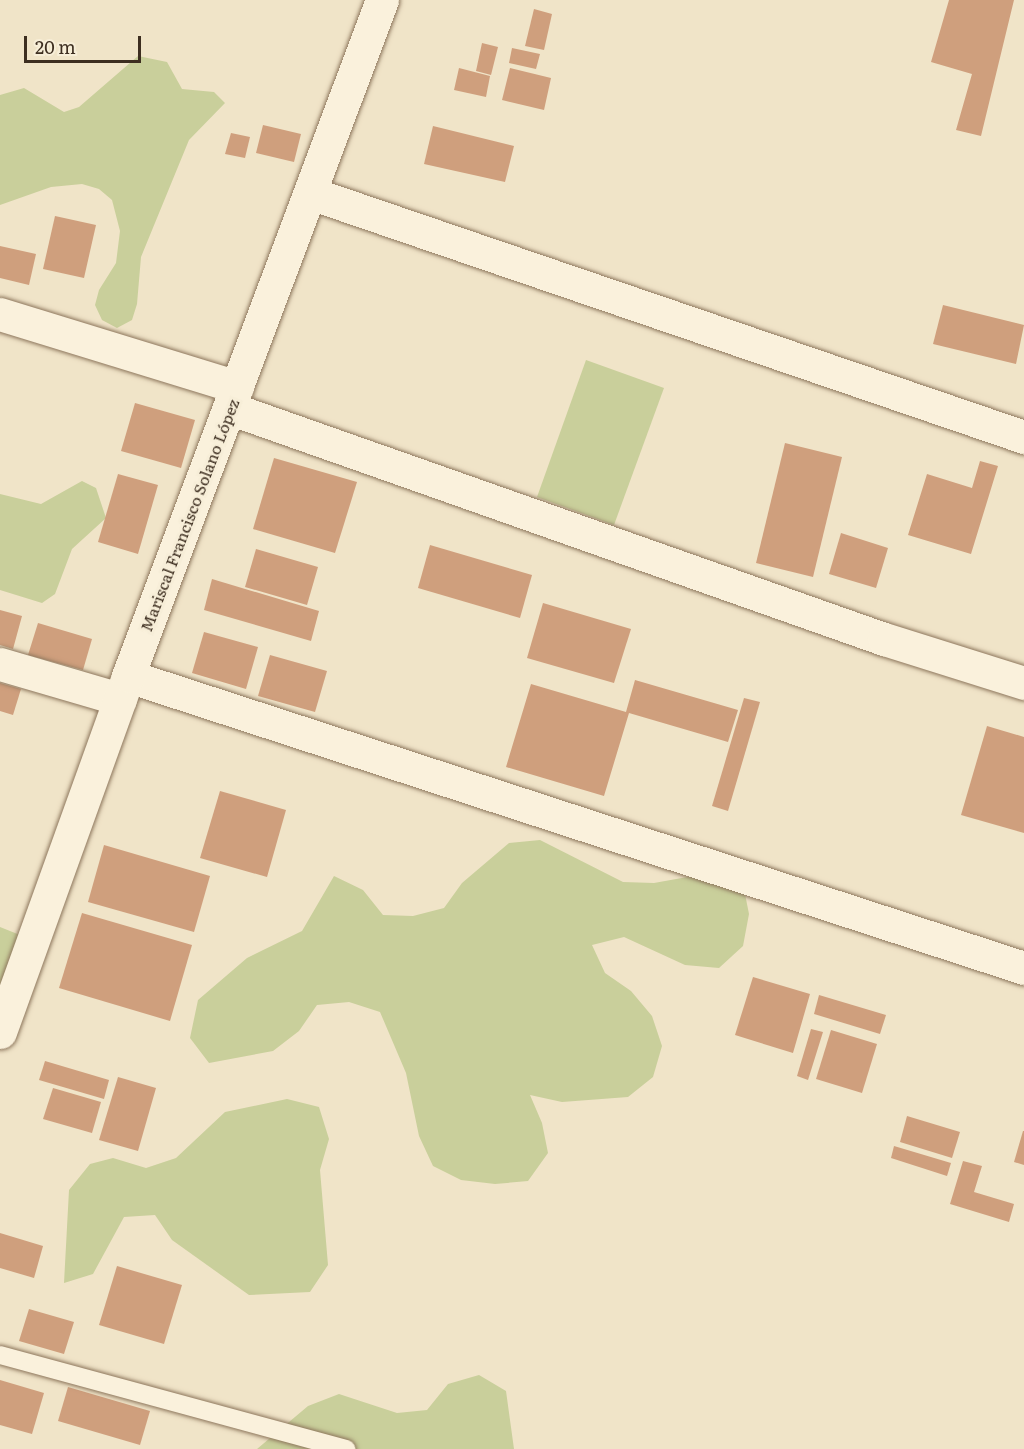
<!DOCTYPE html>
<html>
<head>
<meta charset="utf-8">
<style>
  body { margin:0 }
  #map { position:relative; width:1024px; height:1449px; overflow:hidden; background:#f0e4c8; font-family:Literata,serif }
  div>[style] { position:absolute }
  .green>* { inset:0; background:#c9cf9b }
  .building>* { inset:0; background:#cf9f7d }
  .roads { filter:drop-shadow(0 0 2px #8d765c) drop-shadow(0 0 2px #8d765c) }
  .service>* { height:18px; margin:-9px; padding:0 9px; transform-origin:9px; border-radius:9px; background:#faf1dc }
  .minor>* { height:33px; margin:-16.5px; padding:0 16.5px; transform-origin:16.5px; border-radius:16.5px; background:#faf1dc }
  .secondary>* { height:33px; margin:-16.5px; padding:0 16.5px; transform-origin:16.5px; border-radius:16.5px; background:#faf1dc }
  span { translate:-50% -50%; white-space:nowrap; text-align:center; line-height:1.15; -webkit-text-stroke:6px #f7eed8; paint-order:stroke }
  .street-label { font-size:16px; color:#3d2e20 }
  .scale { position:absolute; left:24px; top:36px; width:117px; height:27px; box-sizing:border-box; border:3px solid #3d2e20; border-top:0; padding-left:8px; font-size:18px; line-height:21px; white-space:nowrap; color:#3d2e20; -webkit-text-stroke:4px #f7eed8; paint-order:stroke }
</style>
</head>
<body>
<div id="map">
  <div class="green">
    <div style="clip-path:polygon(138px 56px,167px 62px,182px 89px,214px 92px,225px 103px,189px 140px,141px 257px,137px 304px,132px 320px,117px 328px,102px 320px,95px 305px,99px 290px,116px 263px,120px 231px,112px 200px,99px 189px,82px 184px,51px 187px,0 205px,0 95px,24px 88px,64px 112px,79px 107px)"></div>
    <div style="clip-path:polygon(586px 360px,664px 388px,614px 525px,537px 497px)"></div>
    <div style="clip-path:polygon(82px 481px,96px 488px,106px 518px,72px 549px,55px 594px,42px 603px,0 590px,0 494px,41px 504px)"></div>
    <div style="clip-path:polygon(540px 840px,623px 882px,654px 883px,715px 872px,743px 884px,749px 914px,743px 946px,719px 968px,685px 965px,624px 937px,592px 945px,605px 973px,631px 991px,652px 1016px,662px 1046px,653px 1077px,628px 1097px,562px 1102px,530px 1095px,542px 1123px,548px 1153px,528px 1181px,495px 1184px,461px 1180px,433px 1166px,419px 1136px,406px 1073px,380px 1012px,349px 1002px,317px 1005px,299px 1031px,273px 1051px,209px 1063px,190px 1038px,198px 1000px,247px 958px,302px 931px,334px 876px,363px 890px,383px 915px,413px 916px,444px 908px,462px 883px,509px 843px)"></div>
    <div style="clip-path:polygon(0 927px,25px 937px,0 1026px)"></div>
    <div style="clip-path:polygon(287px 1099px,319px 1107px,329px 1139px,320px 1170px,328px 1265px,310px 1292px,249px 1295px,172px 1240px,155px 1215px,124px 1217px,93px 1274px,64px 1283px,69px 1190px,90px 1164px,113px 1158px,146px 1168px,176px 1158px,225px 1112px)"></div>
    <div style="clip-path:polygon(479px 1375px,506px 1391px,514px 1449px,257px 1449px,308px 1406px,339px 1394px,397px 1413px,427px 1410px,448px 1384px)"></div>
  </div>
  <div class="building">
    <div style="clip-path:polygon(949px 0,1014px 0,981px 136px,956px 130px,972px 74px,931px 62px)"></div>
    <div style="clip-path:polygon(534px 9px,552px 14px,544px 50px,525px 46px)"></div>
    <div style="clip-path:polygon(482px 43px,498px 47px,491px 75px,476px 71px)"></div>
    <div style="clip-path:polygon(512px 48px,540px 54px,536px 69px,509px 63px)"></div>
    <div style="clip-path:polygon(459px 68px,490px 76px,486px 97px,454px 90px)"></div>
    <div style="clip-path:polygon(510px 68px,551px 78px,544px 110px,502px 100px)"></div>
    <div style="clip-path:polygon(263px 125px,301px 134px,294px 162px,256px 153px)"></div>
    <div style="clip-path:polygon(433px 126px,514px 146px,505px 182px,424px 164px)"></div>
    <div style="clip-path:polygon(231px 133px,250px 137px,245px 158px,225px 154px)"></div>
    <div style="clip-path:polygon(55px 216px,96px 225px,84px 278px,43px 269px)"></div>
    <div style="clip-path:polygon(0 246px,36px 254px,29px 285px,0 278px)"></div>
    <div style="clip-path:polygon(943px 305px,1024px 325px,1016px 364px,933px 344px)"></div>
    <div style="clip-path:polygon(135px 403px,195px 420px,181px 468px,121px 451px)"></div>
    <div style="clip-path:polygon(785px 443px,842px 457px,813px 577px,756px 563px)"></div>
    <div style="clip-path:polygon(274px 458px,357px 482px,335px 553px,253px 529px)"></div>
    <div style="clip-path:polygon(980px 461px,998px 466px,971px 554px,908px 535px,927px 474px,972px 488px)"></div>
    <div style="clip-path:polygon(118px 474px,158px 485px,138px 554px,98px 542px)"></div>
    <div style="clip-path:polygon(841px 533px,888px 548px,876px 588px,829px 574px)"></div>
    <div style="clip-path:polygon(430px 545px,532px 575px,520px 618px,418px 588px)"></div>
    <div style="clip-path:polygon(256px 549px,318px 567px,307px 605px,245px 587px)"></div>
    <div style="clip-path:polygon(212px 579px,319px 611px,311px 641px,204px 610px)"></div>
    <div style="clip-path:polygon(543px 603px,631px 629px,614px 683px,527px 658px)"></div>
    <div style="clip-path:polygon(0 610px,22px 616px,13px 649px,0 645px)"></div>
    <div style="clip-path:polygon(38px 623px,92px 639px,83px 670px,28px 655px)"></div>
    <div style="clip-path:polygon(204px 632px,258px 647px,246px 689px,192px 673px)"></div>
    <div style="clip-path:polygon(270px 655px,327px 671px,315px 712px,258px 696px)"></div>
    <div style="clip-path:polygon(635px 680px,738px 710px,728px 742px,629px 713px,604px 796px,506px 767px,531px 684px,626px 712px)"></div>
    <div style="clip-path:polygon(0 683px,21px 689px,13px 715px,0 711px)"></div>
    <div style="clip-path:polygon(744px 698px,760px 702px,728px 811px,712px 806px)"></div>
    <div style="clip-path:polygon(987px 726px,1024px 737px,1024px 833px,961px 815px)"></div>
    <div style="clip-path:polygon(220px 791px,286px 810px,267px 877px,200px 858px)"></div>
    <div style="clip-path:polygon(104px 845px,210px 876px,194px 932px,88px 902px)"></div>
    <div style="clip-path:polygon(82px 913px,192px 945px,170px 1021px,59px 988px)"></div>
    <div style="clip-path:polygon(753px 977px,810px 994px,793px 1053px,735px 1035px)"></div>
    <div style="clip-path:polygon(819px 995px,886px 1015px,880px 1034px,814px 1014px)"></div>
    <div style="clip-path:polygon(811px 1029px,823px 1032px,808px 1080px,797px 1076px)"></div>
    <div style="clip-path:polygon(831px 1030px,877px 1044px,862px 1093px,816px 1079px)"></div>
    <div style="clip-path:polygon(45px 1061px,109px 1080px,104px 1099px,39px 1080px)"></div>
    <div style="clip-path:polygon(118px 1077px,156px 1088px,138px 1151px,99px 1140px)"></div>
    <div style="clip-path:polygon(53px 1088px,101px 1102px,92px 1133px,43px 1119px)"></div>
    <div style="clip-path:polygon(907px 1116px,960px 1132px,952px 1158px,900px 1142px)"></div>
    <div style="clip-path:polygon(1023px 1131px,1024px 1131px,1024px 1165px,1014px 1162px)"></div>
    <div style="clip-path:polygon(894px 1146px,951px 1163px,947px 1176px,891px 1158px)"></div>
    <div style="clip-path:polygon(963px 1161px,982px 1166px,974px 1192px,1014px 1204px,1009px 1222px,950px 1204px)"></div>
    <div style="clip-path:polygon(0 1233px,43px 1246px,34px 1278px,0 1268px)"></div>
    <div style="clip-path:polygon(117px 1266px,182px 1285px,164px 1344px,99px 1325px)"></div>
    <div style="clip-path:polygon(29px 1309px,74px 1322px,64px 1354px,19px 1341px)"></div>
    <div style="clip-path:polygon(0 1380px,44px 1393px,32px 1434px,0 1425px)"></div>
    <div style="clip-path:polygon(68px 1387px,150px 1411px,140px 1445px,58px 1421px)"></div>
  </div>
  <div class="roads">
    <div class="service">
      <div style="left:0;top:1355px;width:359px;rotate:15.2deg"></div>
    </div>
    <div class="minor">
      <div style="left:310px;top:193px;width:755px;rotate:18.87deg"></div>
      <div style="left:0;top:314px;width:248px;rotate:17.1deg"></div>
      <div style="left:229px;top:408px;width:695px;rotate:19.43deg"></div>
      <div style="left:884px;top:639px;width:147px;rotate:17.4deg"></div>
      <div style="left:0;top:664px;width:125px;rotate:16.3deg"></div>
      <div style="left:128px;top:676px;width:942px;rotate:18.05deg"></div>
    </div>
    <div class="secondary">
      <div style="left:0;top:1032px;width:378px;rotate:-70.2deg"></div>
      <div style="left:128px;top:676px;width:722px;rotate:-69.41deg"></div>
    </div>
  </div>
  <div class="street-label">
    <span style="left:189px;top:515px;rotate:-69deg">Mariscal Francisco Solano López</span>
  </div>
  <div class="scale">20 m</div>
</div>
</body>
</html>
